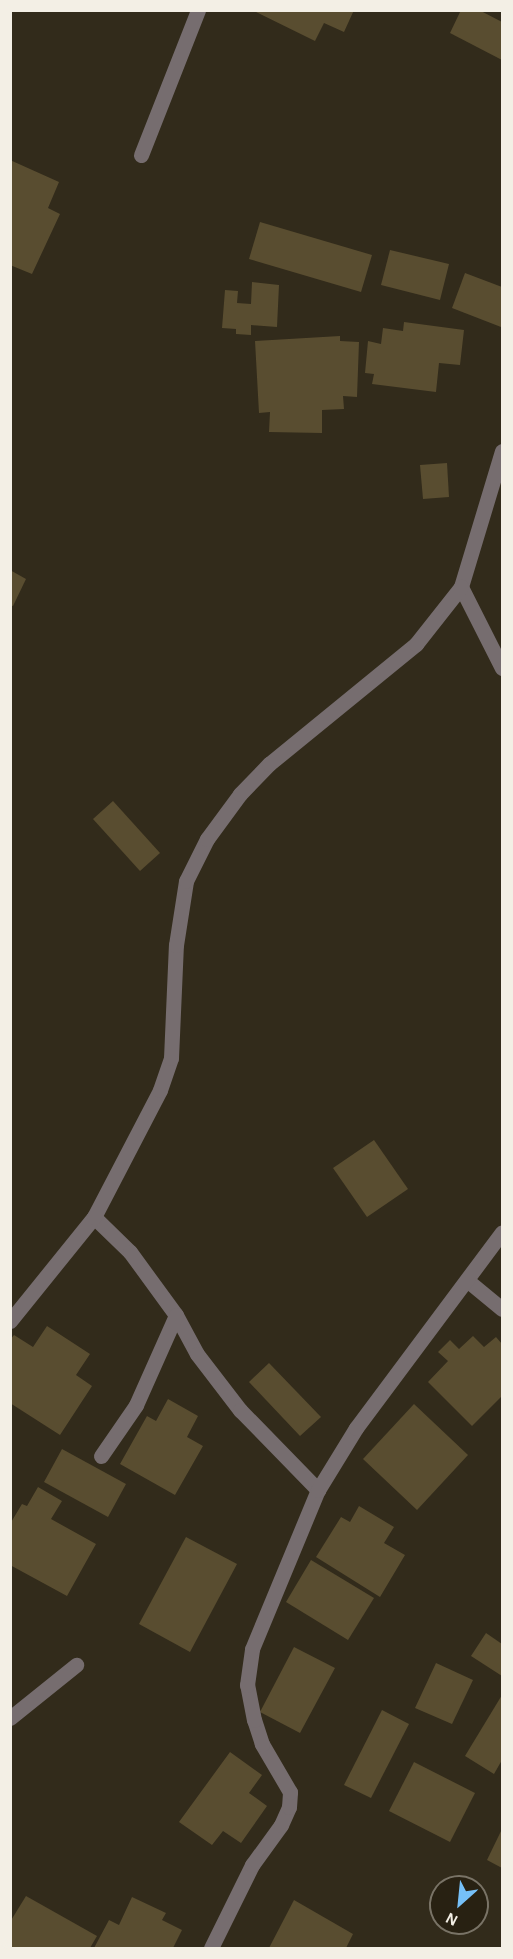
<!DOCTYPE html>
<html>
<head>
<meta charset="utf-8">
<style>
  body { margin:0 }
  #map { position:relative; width:513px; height:1959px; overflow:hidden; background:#322b1b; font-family:"Alegreya Sans",sans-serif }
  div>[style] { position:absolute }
  .building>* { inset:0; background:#594d30 }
  .street>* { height:15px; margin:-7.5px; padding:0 7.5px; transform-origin:7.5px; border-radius:7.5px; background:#766d6f }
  span { translate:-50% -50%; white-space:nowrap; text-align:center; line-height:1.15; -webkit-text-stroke:6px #282112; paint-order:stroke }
  .frame { position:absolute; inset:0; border:12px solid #f3efe5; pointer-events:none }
  .north { position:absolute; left:429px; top:1875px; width:60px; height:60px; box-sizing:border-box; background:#282112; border:2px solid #797366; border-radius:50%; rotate:207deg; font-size:16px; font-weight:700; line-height:24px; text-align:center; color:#f3efe5 }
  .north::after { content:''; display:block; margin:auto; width:21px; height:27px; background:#76c0f7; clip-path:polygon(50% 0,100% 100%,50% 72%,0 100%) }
</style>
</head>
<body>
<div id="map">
  <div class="building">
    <div style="clip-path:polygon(252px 10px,354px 10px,344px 32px,324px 23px,315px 41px)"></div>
    <div style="clip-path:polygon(461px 10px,479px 10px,502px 22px,502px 60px,450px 33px)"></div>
    <div style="clip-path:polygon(10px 160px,59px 182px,48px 208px,60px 214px,32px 274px,10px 265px)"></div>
    <div style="clip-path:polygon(260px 222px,372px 255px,361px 292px,249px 259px)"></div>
    <div style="clip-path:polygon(390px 250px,449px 264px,440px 300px,381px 285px)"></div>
    <div style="clip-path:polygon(465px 273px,502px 287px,501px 327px,452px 308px)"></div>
    <div style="clip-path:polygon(252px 282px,279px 285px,277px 327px,251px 325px,251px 335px,236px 334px,236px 329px,222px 328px,225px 290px,238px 291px,237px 303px,251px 304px)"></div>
    <div style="clip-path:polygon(404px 322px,464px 330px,460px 365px,439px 363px,436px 392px,372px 384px,374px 374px,365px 373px,368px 341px,381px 344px,383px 328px,403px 331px)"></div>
    <div style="clip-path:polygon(340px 336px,340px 341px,359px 342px,357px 397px,343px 396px,344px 409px,322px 410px,322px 433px,269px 432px,270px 412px,259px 413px,255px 341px)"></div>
    <div style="clip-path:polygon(447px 463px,449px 497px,423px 499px,420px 465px)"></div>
    <div style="clip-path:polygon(10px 570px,26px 579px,13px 606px,10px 605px)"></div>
    <div style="clip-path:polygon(113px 801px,160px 853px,140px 871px,93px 819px)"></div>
    <div style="clip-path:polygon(374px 1140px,408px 1189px,367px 1217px,333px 1168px)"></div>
    <div style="clip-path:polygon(47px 1326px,90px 1354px,76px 1375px,92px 1386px,60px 1435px,10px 1403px,10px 1340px,14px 1335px,33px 1347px)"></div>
    <div style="clip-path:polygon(473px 1336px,484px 1347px,496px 1337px,502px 1344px,502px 1396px,472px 1426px,428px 1382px,448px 1361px,438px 1352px,450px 1340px,459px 1349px)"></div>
    <div style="clip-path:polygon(269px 1363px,321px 1417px,300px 1436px,249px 1382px)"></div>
    <div style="clip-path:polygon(168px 1399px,198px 1416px,187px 1437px,203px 1446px,175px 1495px,120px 1464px,147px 1416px,156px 1421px)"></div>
    <div style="clip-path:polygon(414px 1404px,468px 1455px,417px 1510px,363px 1459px)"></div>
    <div style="clip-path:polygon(62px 1449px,126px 1484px,108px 1517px,44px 1482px)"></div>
    <div style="clip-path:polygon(38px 1487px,62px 1501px,51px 1519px,96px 1544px,67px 1596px,10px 1565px,10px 1524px,22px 1504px,27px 1506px)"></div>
    <div style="clip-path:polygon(359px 1506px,394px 1527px,384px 1543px,405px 1555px,380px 1597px,316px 1557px,341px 1517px,350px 1522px)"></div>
    <div style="clip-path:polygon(186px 1537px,237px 1564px,190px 1652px,139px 1624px)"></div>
    <div style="clip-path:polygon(311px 1560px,374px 1598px,348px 1640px,286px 1602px)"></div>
    <div style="clip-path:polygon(486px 1633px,502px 1644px,502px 1676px,471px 1656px)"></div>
    <div style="clip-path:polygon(294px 1647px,335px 1668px,300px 1733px,260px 1712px)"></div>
    <div style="clip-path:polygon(436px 1663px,473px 1680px,452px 1724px,415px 1708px)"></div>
    <div style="clip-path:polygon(502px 1695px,502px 1760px,494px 1774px,465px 1756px)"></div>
    <div style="clip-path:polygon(382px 1710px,409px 1724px,371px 1798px,344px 1785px)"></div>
    <div style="clip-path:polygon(230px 1752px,262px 1775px,249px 1793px,267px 1806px,241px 1843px,223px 1831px,212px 1845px,179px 1822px)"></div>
    <div style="clip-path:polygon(414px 1762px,475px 1793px,450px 1842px,389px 1811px)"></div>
    <div style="clip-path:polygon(502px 1829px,502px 1868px,487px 1860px)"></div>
    <div style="clip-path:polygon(26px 1896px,97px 1936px,90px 1948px,10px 1948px,10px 1922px)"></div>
    <div style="clip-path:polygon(132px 1897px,166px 1913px,162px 1920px,182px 1930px,173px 1948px,94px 1948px,109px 1920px,119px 1925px)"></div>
    <div style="clip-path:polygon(294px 1900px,353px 1934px,346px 1948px,269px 1948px)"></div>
  </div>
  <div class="street">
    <div style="left:141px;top:155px;width:156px;rotate:-68.5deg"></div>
    <div style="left:502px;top:451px;width:142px;rotate:106.8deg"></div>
    <div style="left:461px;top:587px;width:91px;rotate:63.2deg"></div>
    <div style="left:94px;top:1217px;width:50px;rotate:44.2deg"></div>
    <div style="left:130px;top:1252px;width:78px;rotate:53.9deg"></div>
    <div style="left:176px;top:1315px;width:44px;rotate:61.7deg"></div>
    <div style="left:197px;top:1354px;width:71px;rotate:52.5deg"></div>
    <div style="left:240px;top:1410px;width:112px;rotate:45.7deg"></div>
    <div style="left:468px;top:1281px;width:44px;rotate:39.5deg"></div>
    <div style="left:10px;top:1321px;width:134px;rotate:-51.1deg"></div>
    <div style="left:94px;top:1217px;width:143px;rotate:-62.5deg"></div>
    <div style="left:160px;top:1090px;width:34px;rotate:-71deg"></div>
    <div style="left:171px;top:1058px;width:113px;rotate:-87.5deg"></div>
    <div style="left:176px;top:945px;width:65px;rotate:-81.1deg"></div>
    <div style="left:186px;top:881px;width:47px;rotate:-63.4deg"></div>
    <div style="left:207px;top:839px;width:56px;rotate:-53.7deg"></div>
    <div style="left:240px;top:794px;width:42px;rotate:-46deg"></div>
    <div style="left:269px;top:764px;width:190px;rotate:-39.2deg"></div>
    <div style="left:416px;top:644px;width:73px;rotate:-51.7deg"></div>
    <div style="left:101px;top:1456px;width:62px;rotate:-55.5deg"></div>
    <div style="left:136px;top:1405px;width:98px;rotate:-66deg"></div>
    <div style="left:10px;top:1718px;width:85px;rotate:-38.8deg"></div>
    <div style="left:211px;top:1948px;width:93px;rotate:-63.7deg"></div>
    <div style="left:252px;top:1865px;width:49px;rotate:-54.1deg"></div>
    <div style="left:281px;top:1825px;width:20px;rotate:-66deg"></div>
    <div style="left:289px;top:1807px;width:15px;rotate:-86deg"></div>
    <div style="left:290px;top:1792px;width:56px;rotate:-120.3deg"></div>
    <div style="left:262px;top:1744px;width:25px;rotate:-108deg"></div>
    <div style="left:254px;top:1720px;width:36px;rotate:-101deg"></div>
    <div style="left:247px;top:1685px;width:36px;rotate:-82deg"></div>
    <div style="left:252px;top:1649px;width:172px;rotate:-67.5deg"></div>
    <div style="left:318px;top:1490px;width:73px;rotate:-58.5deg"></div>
    <div style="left:356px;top:1428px;width:244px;rotate:-53.3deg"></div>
  </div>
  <div class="frame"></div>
  <div class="north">N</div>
</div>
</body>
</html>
